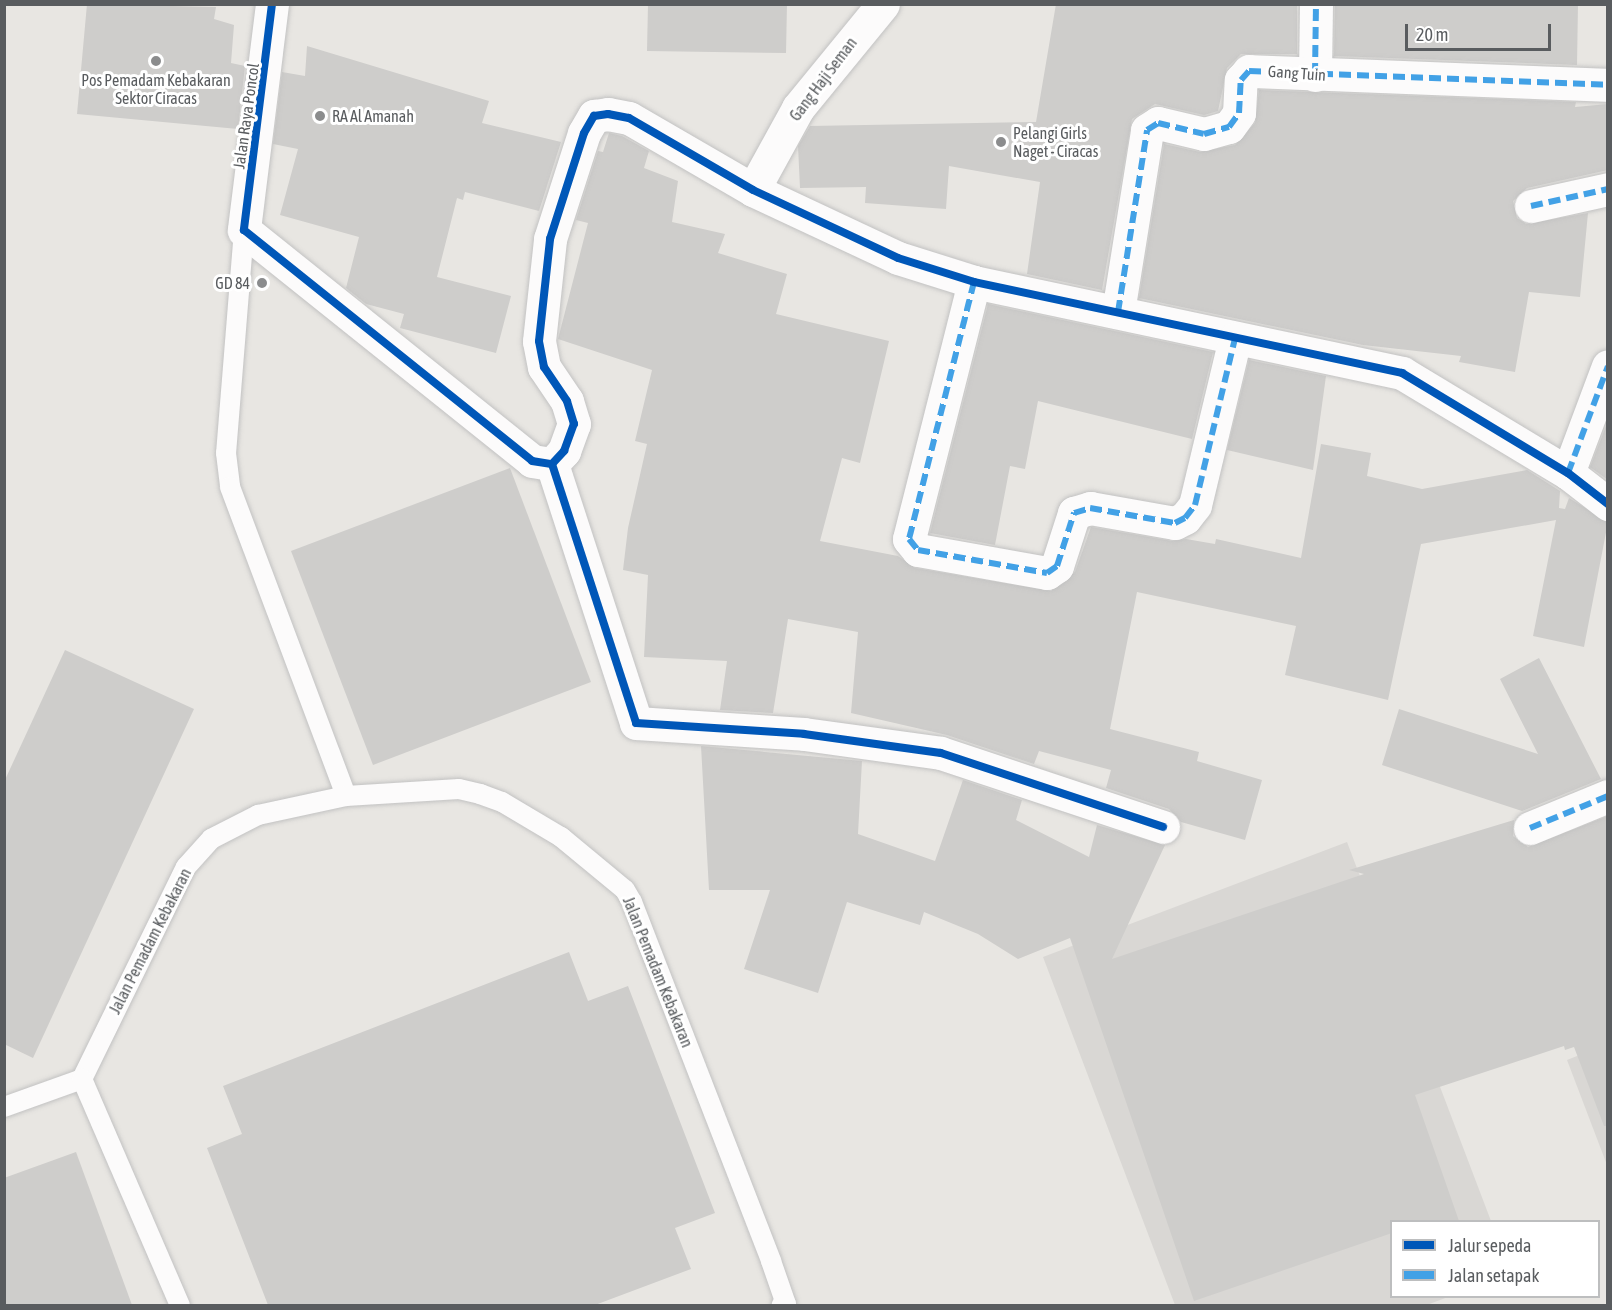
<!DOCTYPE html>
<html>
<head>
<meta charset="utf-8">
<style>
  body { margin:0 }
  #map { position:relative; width:1612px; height:1310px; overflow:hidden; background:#e8e6e2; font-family:"Asap Condensed",sans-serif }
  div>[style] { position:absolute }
  .industrial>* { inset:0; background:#d9d7d4 }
  .building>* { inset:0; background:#cecdcb }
  .roads { filter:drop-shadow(0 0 2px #c2c2c2) drop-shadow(0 0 2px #c2c2c2) }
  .lane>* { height:20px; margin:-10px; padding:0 10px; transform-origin:10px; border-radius:10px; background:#fcfbfb }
  .street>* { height:33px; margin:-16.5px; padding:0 16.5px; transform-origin:16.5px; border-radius:16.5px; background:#fcfbfb }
  .quiet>* { height:6px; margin-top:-3px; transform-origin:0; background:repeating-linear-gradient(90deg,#42a1e6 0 12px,transparent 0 18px) }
  .cycleway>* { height:8px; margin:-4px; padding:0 4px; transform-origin:4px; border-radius:4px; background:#0057b8 }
  .dots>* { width:16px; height:16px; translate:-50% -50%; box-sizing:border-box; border:3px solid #fff; border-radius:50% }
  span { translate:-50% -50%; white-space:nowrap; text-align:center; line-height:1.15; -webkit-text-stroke:6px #fff; paint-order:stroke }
  .street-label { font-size:16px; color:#595c5f }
  .poi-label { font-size:16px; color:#595c5f }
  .left { translate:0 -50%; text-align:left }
  .right { translate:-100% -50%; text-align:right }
  .frame { position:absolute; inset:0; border:6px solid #595c5f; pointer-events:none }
  .legend { position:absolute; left:1390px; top:1220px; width:210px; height:78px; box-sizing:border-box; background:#fff; border:2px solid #bdbebf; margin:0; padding:8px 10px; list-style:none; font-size:18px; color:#595c5f }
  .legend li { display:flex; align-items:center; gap:12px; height:30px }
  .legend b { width:30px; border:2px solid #bdbebf }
  .scale { position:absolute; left:1405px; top:24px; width:146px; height:27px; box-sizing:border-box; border:3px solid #595c5f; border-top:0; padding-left:8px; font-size:18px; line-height:21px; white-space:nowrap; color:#595c5f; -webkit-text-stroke:4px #fff; paint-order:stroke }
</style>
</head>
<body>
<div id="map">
  <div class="industrial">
    <div style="clip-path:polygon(1347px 842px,1491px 1221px,1392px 1222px,1392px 1296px,1448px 1297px,1424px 1306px,1175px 1305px,1043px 957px)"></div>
    <div style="clip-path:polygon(1607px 1044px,1607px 1165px,1567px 1060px)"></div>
  </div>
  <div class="building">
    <div style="clip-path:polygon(87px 4px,216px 7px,214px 19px,234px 25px,231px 63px,245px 66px,238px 129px,77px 114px)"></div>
    <div style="clip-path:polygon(648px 4px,787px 4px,786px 53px,647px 51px)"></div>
    <div style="clip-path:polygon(1056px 4px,1297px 4px,1297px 54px,1241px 54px,1227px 68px,1218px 111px,1204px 115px,1155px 104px,1132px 119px,1102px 290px,1027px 274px,1040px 182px,949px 166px,946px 209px,865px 203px,866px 187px,800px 188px,798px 146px,810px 126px,1036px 122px)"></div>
    <div style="clip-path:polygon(1335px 4px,1578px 4px,1577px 65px,1334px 56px)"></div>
    <div style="clip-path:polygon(307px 46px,489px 101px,482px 123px,561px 142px,539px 211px,465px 192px,463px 200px,457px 198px,437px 277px,511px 296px,496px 353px,400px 328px,404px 314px,366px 304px,346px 288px,359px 237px,280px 215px,298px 149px,273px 144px,282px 72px,305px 76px)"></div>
    <div style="clip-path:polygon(1259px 90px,1576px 102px,1575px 107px,1608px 104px,1608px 170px,1527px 188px,1513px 201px,1517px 218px,1526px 224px,1588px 213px,1580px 297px,1529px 292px,1515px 372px,1459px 362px,1461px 356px,1363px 345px,1139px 298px,1164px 144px,1200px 152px,1235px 145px,1255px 123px)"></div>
    <div style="clip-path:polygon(609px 133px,622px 136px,649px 151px,644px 168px,678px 181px,672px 222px,725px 234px,718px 253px,787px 274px,776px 314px,889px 341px,860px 463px,842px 458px,820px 541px,898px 556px,915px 568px,1051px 591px,1075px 572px,1091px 527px,1172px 541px,1186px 539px,1215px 544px,1216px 539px,1301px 558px,1321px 444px,1371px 453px,1367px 476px,1422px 489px,1527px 470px,1560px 491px,1559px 508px,1565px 509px,1569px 498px,1608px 522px,1584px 647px,1533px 636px,1556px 520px,1421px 544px,1388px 700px,1285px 675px,1296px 626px,1137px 592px,1110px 729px,1199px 752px,1197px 761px,1262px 780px,1245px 840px,1181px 822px,1169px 809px,1106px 788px,1111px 770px,1039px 751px,1034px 764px,947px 735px,851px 713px,858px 632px,788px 619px,773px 713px,720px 710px,727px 661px,644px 657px,648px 575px,623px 570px,628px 528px,647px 444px,635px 441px,652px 370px,558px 339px,588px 223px,576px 220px,598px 151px,603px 152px)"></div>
    <div style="clip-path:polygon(988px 304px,1213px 352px,1192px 439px,1038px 401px,1025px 469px,1010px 466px,995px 545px,930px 533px)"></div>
    <div style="clip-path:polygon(1249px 360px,1326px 376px,1313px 470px,1227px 450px)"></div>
    <div style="clip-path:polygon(1608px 421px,1608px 480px,1590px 467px)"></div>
    <div style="clip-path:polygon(510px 468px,591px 682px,373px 765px,291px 551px)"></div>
    <div style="clip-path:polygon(65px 650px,194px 709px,33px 1058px,4px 1044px,4px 782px)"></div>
    <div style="clip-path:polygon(1539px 658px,1601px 779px,1522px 811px,1382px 765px,1399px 709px,1538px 754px,1500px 679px)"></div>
    <div style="clip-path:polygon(701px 746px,862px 761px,858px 834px,935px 861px,963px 780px,1022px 800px,1016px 820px,1089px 857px,1097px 825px,1165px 845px,1112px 959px,1364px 874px,1349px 870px,1514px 820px,1513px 836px,1528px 847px,1608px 816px,1608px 1126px,1604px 1126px,1574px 1047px,1565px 1050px,1564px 1046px,1415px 1095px,1459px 1221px,1392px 1221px,1392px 1233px,1194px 1301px,1070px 938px,1018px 959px,978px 934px,924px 912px,920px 925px,847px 902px,818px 993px,744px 969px,770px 890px,709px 890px)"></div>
    <div style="clip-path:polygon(569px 952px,588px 1001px,628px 986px,715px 1213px,675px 1228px,691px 1269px,595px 1305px,268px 1305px,207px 1148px,242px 1134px,223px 1086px)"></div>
    <div style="clip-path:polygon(76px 1152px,132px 1305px,4px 1305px,4px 1178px)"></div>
  </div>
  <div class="roads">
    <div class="lane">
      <div style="left:244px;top:230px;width:224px;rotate:94.6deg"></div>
      <div style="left:226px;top:453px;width:34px;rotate:83deg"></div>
      <div style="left:230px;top:487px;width:330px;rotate:69.4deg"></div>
      <div style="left:82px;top:1079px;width:236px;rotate:-63.9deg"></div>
      <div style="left:186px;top:867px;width:38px;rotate:-48deg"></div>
      <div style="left:211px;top:839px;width:53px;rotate:-27.1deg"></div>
      <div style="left:258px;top:815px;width:90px;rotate:-12.2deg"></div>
      <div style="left:346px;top:796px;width:113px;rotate:-3.5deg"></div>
      <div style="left:459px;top:789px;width:22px;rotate:13deg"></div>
      <div style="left:480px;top:794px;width:23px;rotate:20deg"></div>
      <div style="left:502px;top:802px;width:69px;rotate:30.7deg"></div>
      <div style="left:561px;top:837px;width:83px;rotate:39.6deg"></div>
      <div style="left:625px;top:890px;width:14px;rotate:60deg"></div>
      <div style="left:632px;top:902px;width:385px;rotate:68.8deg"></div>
      <div style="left:771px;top:1261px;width:46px;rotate:70.8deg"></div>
      <div style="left:786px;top:1304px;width:5px;rotate:158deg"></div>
      <div style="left:4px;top:1107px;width:83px;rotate:-19.7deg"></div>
      <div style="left:82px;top:1079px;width:247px;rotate:66.6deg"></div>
    </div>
    <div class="street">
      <div style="left:272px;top:4px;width:228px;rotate:97.1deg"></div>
      <div style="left:244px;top:230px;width:369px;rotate:38.7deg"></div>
      <div style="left:532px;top:461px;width:20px;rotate:9deg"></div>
      <div style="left:552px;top:464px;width:18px;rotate:-47deg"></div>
      <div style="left:564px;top:451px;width:29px;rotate:-70deg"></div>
      <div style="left:574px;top:424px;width:24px;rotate:-107deg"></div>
      <div style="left:567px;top:401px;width:41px;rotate:-124.1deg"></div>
      <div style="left:544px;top:367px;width:26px;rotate:-101deg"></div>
      <div style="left:539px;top:341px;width:103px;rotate:-83.8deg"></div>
      <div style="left:550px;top:239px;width:111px;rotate:-72.2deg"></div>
      <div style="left:584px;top:133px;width:20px;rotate:-60deg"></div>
      <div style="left:594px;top:116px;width:14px;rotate:-8deg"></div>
      <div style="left:608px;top:114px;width:21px;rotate:11deg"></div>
      <div style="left:629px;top:118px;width:143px;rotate:30.1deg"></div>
      <div style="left:753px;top:190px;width:160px;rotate:25.1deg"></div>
      <div style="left:898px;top:258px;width:80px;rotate:17.5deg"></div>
      <div style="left:974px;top:282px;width:438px;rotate:12deg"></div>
      <div style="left:1402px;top:373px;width:194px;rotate:31.1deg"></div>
      <div style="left:1568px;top:473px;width:51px;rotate:37.8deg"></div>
      <div style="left:1315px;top:75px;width:71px;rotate:-89.2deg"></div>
      <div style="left:753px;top:190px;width:94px;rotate:-61.2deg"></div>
      <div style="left:798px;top:108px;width:134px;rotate:-50.7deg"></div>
      <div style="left:1531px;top:206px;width:79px;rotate:-12.4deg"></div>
      <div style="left:974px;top:282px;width:265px;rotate:104.2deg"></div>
      <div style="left:909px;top:539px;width:14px;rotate:51deg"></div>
      <div style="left:918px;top:550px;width:131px;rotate:10.1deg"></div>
      <div style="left:1047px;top:573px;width:12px;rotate:-35deg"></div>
      <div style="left:1057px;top:566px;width:56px;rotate:-72.2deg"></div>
      <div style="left:1074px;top:513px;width:17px;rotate:-17deg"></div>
      <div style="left:1090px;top:508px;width:86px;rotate:10deg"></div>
      <div style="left:1175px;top:523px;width:11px;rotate:-27deg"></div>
      <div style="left:1185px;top:518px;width:16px;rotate:-52deg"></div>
      <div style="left:1195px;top:505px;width:171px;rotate:-76.5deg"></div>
      <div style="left:1118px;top:312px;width:184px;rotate:-80.9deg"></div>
      <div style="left:1147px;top:130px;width:13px;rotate:-32deg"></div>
      <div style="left:1158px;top:123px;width:47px;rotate:13.4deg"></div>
      <div style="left:1204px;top:134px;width:26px;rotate:-16deg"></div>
      <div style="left:1229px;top:127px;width:17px;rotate:-54deg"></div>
      <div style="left:1239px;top:113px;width:33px;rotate:-87deg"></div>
      <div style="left:1241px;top:80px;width:12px;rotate:-48deg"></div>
      <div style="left:1249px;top:71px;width:359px;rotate:2.2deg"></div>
      <div style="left:552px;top:464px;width:272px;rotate:72deg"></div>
      <div style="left:636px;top:723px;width:168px;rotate:3.7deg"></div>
      <div style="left:804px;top:734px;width:138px;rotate:7.9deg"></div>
      <div style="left:941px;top:753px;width:234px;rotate:18.4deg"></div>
      <div style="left:1568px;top:473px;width:114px;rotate:-69.5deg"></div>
      <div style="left:1530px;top:828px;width:84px;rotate:-22.3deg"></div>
    </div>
  </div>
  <div class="quiet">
    <div style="left:1315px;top:75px;width:71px;rotate:-89.2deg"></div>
    <div style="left:1531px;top:206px;width:79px;rotate:-12.4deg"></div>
    <div style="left:974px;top:282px;width:265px;rotate:104.2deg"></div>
    <div style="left:909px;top:539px;width:14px;rotate:51deg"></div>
    <div style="left:918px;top:550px;width:131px;rotate:10.1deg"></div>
    <div style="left:1047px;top:573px;width:12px;rotate:-35deg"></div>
    <div style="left:1057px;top:566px;width:56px;rotate:-72.2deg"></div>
    <div style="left:1074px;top:513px;width:17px;rotate:-17deg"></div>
    <div style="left:1090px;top:508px;width:86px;rotate:10deg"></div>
    <div style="left:1175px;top:523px;width:11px;rotate:-27deg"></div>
    <div style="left:1185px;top:518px;width:16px;rotate:-52deg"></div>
    <div style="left:1195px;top:505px;width:171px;rotate:-76.5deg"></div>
    <div style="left:1118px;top:312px;width:184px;rotate:-80.9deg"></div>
    <div style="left:1147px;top:130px;width:13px;rotate:-32deg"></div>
    <div style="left:1158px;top:123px;width:47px;rotate:13.4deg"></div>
    <div style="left:1204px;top:134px;width:26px;rotate:-16deg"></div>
    <div style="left:1229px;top:127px;width:17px;rotate:-54deg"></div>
    <div style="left:1239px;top:113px;width:33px;rotate:-87deg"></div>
    <div style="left:1241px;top:80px;width:12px;rotate:-48deg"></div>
    <div style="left:1249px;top:71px;width:359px;rotate:2.2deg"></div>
    <div style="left:1568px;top:473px;width:114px;rotate:-69.5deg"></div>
    <div style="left:1530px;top:828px;width:84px;rotate:-22.3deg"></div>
  </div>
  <div class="cycleway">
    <div style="left:272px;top:4px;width:228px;rotate:97.1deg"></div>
    <div style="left:244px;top:230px;width:369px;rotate:38.7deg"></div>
    <div style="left:532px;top:461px;width:20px;rotate:9deg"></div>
    <div style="left:552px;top:464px;width:18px;rotate:-47deg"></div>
    <div style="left:564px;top:451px;width:29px;rotate:-70deg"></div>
    <div style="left:574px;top:424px;width:24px;rotate:-107deg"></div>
    <div style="left:567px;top:401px;width:41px;rotate:-124.1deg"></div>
    <div style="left:544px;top:367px;width:26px;rotate:-101deg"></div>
    <div style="left:539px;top:341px;width:103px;rotate:-83.8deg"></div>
    <div style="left:550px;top:239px;width:111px;rotate:-72.2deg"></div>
    <div style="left:584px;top:133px;width:20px;rotate:-60deg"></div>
    <div style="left:594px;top:116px;width:14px;rotate:-8deg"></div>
    <div style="left:608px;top:114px;width:21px;rotate:11deg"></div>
    <div style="left:629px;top:118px;width:143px;rotate:30.1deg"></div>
    <div style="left:753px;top:190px;width:160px;rotate:25.1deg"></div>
    <div style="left:898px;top:258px;width:80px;rotate:17.5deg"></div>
    <div style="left:974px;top:282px;width:438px;rotate:12deg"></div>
    <div style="left:1402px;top:373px;width:194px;rotate:31.1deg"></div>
    <div style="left:1568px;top:473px;width:51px;rotate:37.8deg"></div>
    <div style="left:552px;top:464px;width:272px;rotate:72deg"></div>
    <div style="left:636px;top:723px;width:168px;rotate:3.7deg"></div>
    <div style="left:804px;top:734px;width:138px;rotate:7.9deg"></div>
    <div style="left:941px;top:753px;width:234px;rotate:18.4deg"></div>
  </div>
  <div class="dots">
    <div style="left:156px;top:61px;background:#8b8c8d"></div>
    <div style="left:320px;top:116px;background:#8b8c8d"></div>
    <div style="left:1001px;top:142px;background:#8b8c8d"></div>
    <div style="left:262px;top:283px;background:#8b8c8d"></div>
  </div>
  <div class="street-label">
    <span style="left:1297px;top:73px;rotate:4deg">Gang Tuin</span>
    <span style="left:823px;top:79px;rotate:-53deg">Gang Haji Seman</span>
    <span style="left:246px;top:116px;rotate:-82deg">Jalan Raya Poncol</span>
    <span style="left:150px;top:941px;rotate:-63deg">Jalan Pemadam Kebakaran</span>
    <span style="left:658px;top:972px;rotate:68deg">Jalan Pemadam Kebakaran</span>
  </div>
  <div class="poi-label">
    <span style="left:156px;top:89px">Pos Pemadam Kebakaran<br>Sektor Ciracas</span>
    <span class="left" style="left:332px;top:116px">RA Al Amanah</span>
    <span class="left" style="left:1013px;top:142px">Pelangi Girls<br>Naget - Ciracas</span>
    <span class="right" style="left:250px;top:283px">GD 84</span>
  </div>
  <div class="frame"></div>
  <ul class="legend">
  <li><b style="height:8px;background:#0057b8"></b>Jalur sepeda</li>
  <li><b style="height:8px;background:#42a1e6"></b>Jalan setapak</li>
  </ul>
  <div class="scale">20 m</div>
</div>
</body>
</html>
